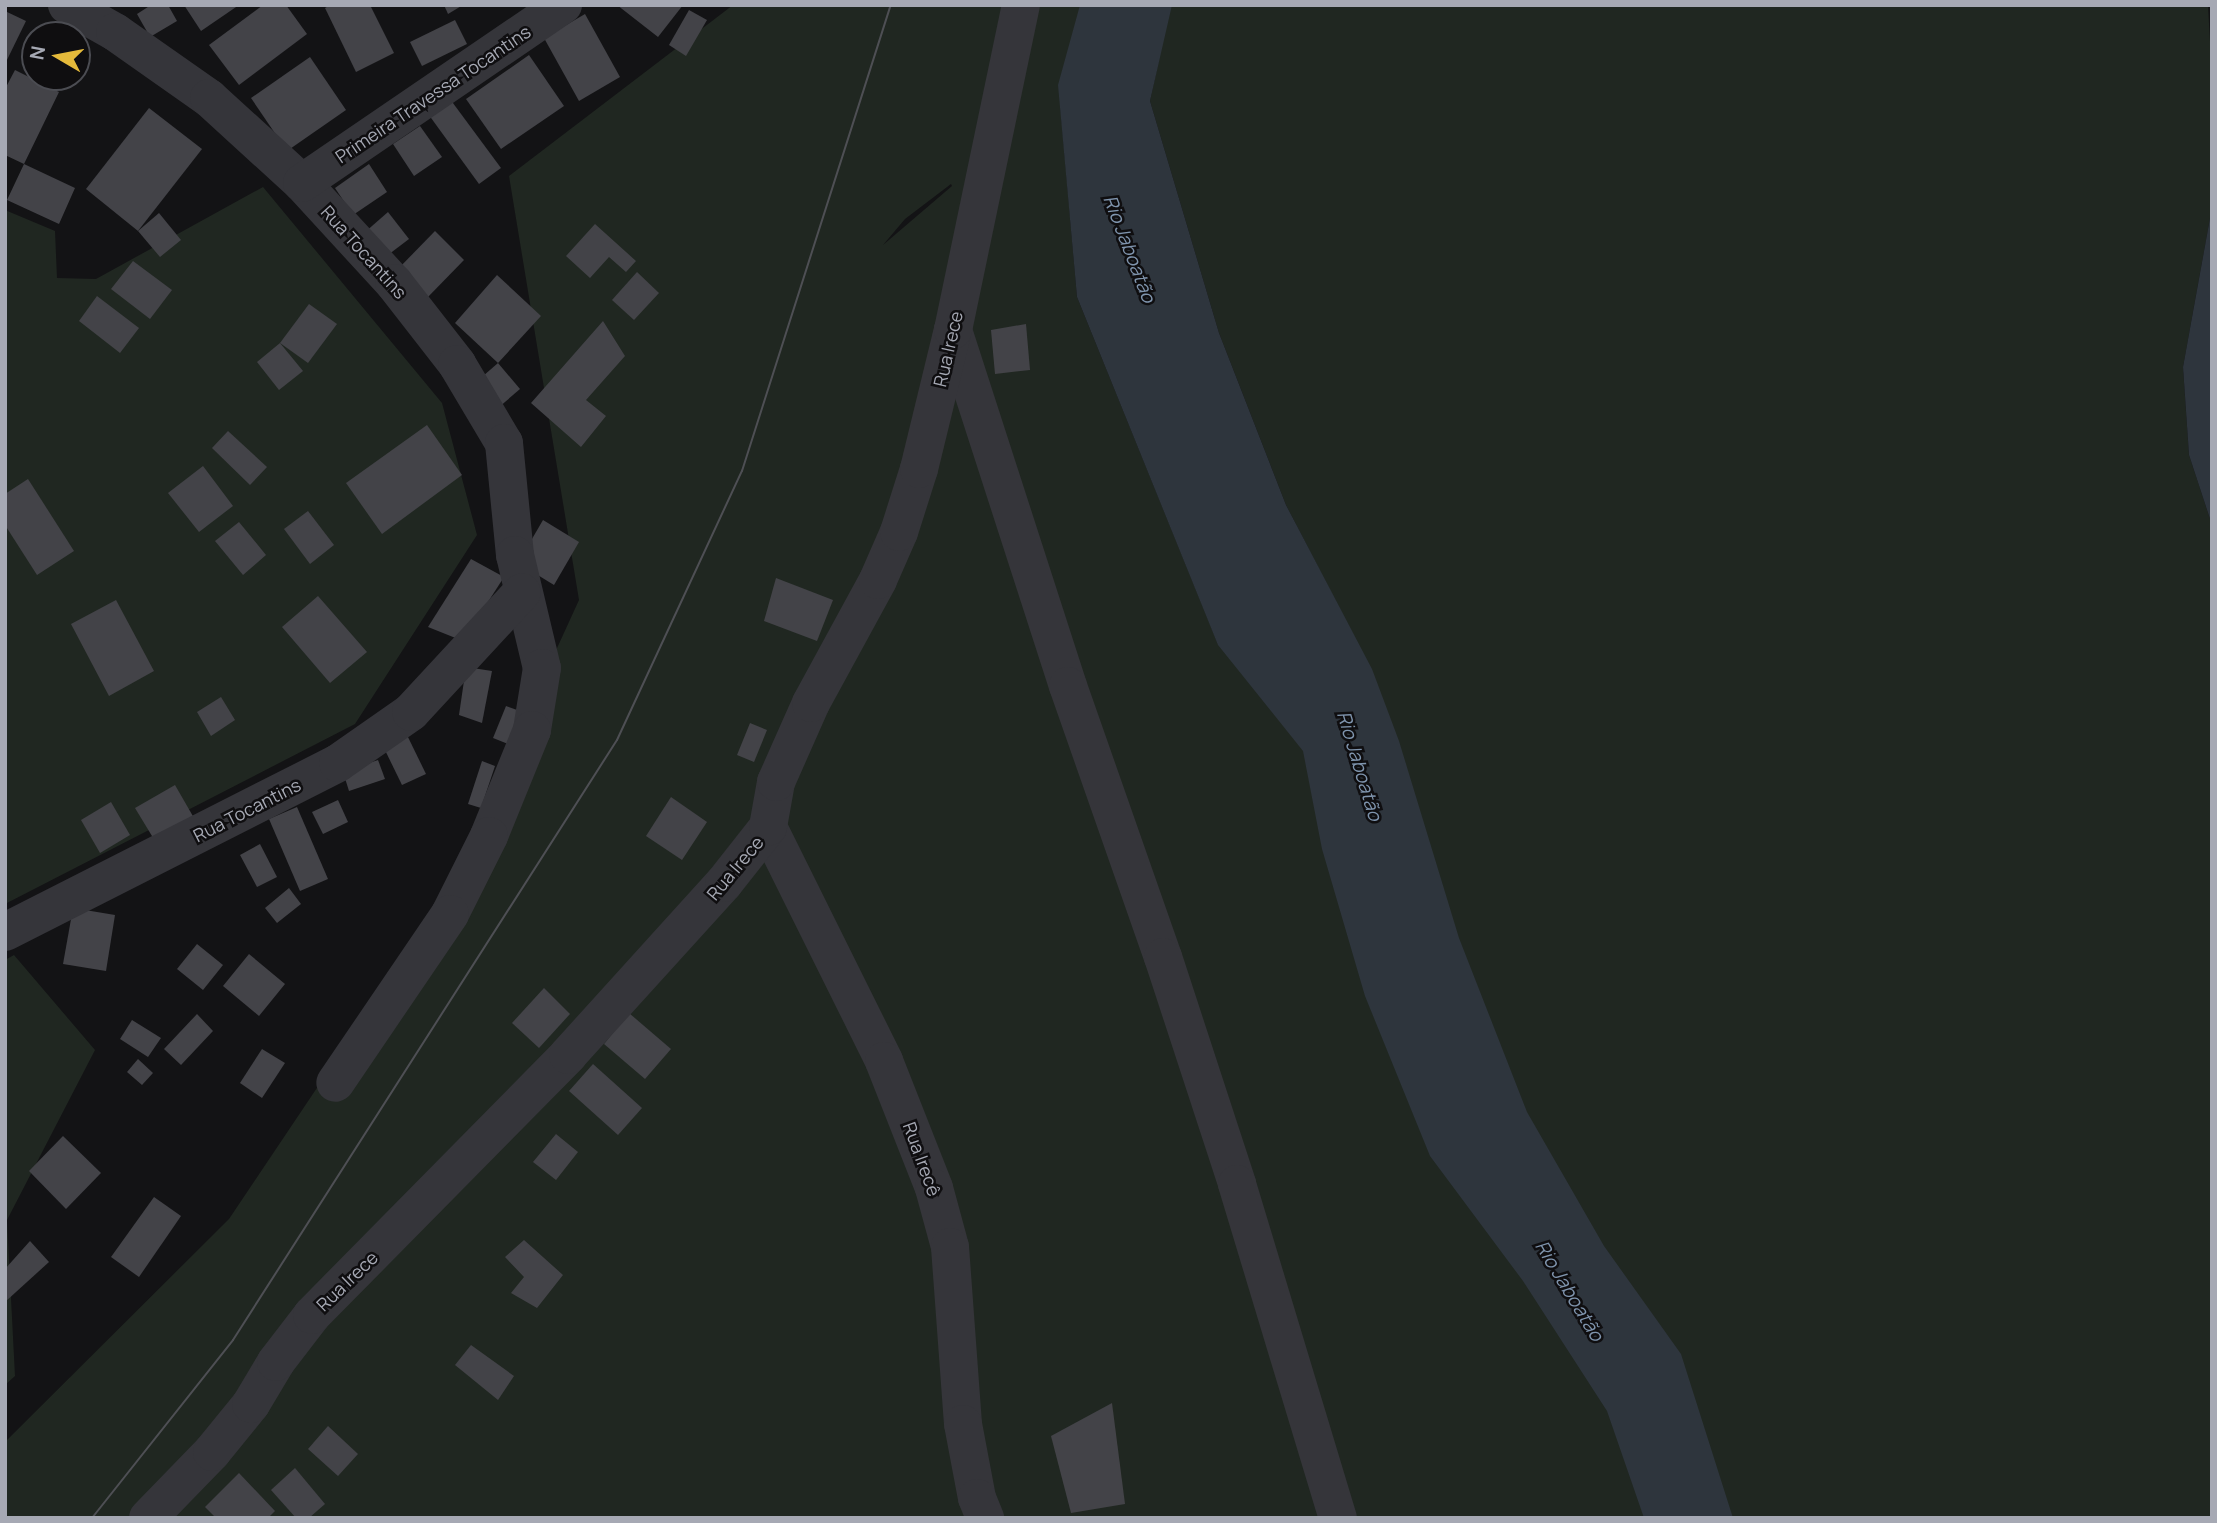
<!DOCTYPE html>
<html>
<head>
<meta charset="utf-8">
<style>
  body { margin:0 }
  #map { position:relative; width:2217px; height:1523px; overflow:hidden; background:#131315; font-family:Manrope,sans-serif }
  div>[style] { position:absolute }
  .green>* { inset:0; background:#202721 }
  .water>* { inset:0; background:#2e353d }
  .building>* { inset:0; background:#434348 }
  .minor>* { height:38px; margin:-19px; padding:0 19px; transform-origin:19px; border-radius:19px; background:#35353a }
  .tram>* { height:2px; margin:-1px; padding:0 1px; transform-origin:1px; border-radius:1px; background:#4e4f54 }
  span { translate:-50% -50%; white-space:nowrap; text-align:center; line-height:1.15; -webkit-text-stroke:5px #0f0e10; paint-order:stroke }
  .street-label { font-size:18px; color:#a6a9b4 }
  .water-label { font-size:19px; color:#7f94ad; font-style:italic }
  .frame { position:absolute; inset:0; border:7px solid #a6a9b4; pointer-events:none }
  .north { position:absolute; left:21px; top:21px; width:70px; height:70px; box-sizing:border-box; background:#0f0e10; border:2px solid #4b4c52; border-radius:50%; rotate:280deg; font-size:19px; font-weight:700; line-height:28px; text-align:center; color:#a6a9b4 }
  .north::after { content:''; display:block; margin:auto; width:24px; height:32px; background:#e5ba3b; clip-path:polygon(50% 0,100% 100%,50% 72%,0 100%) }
</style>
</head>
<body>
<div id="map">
  <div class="green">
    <div style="clip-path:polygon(evenodd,733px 5px,2208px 5px,2212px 78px,2212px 207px,2183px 367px,2189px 455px,2212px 525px,2212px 1518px,5px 1518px,5px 1442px,229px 1219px,439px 906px,579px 600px,509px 176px,733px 5px,1167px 22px,1150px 101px,1219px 333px,1286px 505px,1371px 669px,1218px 644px,1077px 297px,1060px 102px,1167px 22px,733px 5px,951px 184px,952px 186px,883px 245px,905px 219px,951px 184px)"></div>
    <div style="clip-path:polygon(263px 187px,442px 403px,477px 535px,355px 724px,5px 904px,5px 210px,55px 231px,57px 278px,96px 279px)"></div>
    <div style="clip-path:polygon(14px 955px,95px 1050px,7px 1220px,15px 1376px,5px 1385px,5px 960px)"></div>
  </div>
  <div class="water">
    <div style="clip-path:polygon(1080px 5px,1172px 5px,1150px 101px,1219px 333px,1286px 505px,1372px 669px,1399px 741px,1459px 938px,1527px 1112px,1604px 1246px,1681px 1354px,1733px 1518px,1644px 1518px,1607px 1411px,1523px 1281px,1430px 1156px,1365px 996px,1322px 849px,1303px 751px,1218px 645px,1077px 297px,1058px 85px)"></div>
    <div style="clip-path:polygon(2212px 207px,2212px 525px,2189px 455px,2183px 367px)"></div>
  </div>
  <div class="building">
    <div style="clip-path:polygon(151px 5px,168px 5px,177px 21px,150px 37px,137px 14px)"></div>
    <div style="clip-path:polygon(184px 5px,239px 5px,201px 31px)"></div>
    <div style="clip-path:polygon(263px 5px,286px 5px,307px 34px,239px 85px,209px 45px)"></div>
    <div style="clip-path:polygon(330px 5px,370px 5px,394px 53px,356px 72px,325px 8px)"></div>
    <div style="clip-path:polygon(444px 5px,463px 5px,448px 14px)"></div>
    <div style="clip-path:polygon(617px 5px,683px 5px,658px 37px)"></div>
    <div style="clip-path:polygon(689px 10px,707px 20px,686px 56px,669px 45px)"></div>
    <div style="clip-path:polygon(5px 11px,26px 21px,5px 64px)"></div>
    <div style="clip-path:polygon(585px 14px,620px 77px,579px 101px,544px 38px)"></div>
    <div style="clip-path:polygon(455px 20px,467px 44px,422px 66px,410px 42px)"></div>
    <div style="clip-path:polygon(529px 55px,564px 106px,501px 149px,466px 99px)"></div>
    <div style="clip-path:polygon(310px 57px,346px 110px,287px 151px,251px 98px)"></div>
    <div style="clip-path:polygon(15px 70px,59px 92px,24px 164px,75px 188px,59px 224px,7px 200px,24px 164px,5px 155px,5px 89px)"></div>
    <div style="clip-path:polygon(447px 95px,501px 168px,479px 184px,426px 111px)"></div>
    <div style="clip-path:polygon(149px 108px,202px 149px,138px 231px,86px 189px)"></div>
    <div style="clip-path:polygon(420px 126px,442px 157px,414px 176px,393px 144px)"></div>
    <div style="clip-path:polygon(369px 164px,387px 192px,353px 215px,335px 188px)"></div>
    <div style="clip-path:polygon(388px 212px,409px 239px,384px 258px,364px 233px)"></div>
    <div style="clip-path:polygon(159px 213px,181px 240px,160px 257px,138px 231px)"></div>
    <div style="clip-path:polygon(595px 224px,636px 261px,626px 272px,609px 257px,590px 278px,566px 256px)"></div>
    <div style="clip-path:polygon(435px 231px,464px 260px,427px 298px,398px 269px)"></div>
    <div style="clip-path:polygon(133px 261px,172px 290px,150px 319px,111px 289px)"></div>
    <div style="clip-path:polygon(637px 272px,659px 293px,634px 320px,612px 300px)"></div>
    <div style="clip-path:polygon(497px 275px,541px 316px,498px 363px,455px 323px)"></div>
    <div style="clip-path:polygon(97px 296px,139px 328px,120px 353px,79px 321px)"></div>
    <div style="clip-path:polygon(309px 304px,337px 324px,308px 363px,280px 343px)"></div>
    <div style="clip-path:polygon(603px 321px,625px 356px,586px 400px,606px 416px,581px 447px,531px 403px)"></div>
    <div style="clip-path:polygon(1026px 324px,1030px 370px,995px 374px,991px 330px)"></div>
    <div style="clip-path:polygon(280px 343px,303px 371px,279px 390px,257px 362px)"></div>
    <div style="clip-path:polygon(498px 363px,520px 389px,498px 408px,475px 383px)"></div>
    <div style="clip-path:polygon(427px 425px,462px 475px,382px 534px,346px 483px)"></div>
    <div style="clip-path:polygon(228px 431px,267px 467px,250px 485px,212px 448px)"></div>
    <div style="clip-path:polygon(203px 466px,233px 506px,199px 532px,168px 493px)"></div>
    <div style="clip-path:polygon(28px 479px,74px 551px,37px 575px,5px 525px,5px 494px)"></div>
    <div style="clip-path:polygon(308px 511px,334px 545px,310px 564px,284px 529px)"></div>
    <div style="clip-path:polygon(543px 520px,579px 542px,554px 585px,518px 563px)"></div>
    <div style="clip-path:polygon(239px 522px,266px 555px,243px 575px,215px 541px)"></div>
    <div style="clip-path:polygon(471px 559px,504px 577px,463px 641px,428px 627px)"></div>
    <div style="clip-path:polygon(776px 578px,833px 600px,817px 641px,764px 621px)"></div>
    <div style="clip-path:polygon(318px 596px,367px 652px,330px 683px,282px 627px)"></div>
    <div style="clip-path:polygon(116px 600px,154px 671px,109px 696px,71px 624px)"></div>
    <div style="clip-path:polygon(466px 667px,492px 671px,482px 723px,459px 715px)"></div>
    <div style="clip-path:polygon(221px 697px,235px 720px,211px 736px,197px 712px)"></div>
    <div style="clip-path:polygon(506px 706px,531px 715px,518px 748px,493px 738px)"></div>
    <div style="clip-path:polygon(750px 723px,767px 730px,754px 762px,737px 755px)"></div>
    <div style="clip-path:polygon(406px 733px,426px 774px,402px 785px,382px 744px)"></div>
    <div style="clip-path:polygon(378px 760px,385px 779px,349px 791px,343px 772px)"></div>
    <div style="clip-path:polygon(482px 761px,495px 766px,481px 808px,468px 804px)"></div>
    <div style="clip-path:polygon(175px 785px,194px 818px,155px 841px,135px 808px)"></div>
    <div style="clip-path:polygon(671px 797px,707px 822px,682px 860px,646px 836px)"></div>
    <div style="clip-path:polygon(338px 800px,348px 822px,323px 834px,312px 812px)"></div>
    <div style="clip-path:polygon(111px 802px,130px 835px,100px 853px,81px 820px)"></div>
    <div style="clip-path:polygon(297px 807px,328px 879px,300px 891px,269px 819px)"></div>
    <div style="clip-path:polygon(260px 844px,277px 877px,257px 887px,240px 855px)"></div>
    <div style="clip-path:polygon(289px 888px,301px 904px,277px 923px,265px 908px)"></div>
    <div style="clip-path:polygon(73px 908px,115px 915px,106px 971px,63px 964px)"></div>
    <div style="clip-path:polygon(197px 944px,223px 965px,203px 990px,177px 969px)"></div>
    <div style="clip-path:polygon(249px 954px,285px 984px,259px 1016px,223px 986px)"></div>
    <div style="clip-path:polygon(544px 988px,570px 1014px,539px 1048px,512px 1023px)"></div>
    <div style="clip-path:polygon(629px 1013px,671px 1049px,645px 1079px,604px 1044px)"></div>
    <div style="clip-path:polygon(197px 1014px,213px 1031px,181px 1065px,164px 1049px)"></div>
    <div style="clip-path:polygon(132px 1020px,161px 1038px,148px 1057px,120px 1039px)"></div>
    <div style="clip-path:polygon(262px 1049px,285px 1063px,262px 1098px,240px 1083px)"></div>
    <div style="clip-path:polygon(138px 1059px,153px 1073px,142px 1085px,127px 1072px)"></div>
    <div style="clip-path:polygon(593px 1064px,642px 1108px,618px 1135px,569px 1091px)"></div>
    <div style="clip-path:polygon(556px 1134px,578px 1152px,556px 1180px,533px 1162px)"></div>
    <div style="clip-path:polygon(63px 1136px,101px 1173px,66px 1209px,29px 1171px)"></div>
    <div style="clip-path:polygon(154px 1197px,181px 1216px,139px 1277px,111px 1257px)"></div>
    <div style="clip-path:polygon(524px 1240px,563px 1275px,537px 1308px,511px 1293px,524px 1277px,505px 1257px)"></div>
    <div style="clip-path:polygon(30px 1241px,49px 1262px,5px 1302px,5px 1269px)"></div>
    <div style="clip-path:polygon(471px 1345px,514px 1376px,498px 1400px,455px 1365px)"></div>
    <div style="clip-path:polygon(1112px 1403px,1125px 1504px,1071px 1513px,1051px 1436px)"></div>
    <div style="clip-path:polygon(328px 1426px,358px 1454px,338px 1476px,308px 1449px)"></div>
    <div style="clip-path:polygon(295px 1468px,325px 1504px,309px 1518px,296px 1518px,271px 1490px)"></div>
    <div style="clip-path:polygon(239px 1473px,275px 1511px,268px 1518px,216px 1518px,205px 1507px)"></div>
  </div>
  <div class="minor">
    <div style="left:67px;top:5px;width:55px;rotate:29.4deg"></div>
    <div style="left:115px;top:32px;width:115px;rotate:35.1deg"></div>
    <div style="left:209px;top:98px;width:126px;rotate:42.4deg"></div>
    <div style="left:302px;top:183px;width:136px;rotate:47.4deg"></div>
    <div style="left:394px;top:283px;width:103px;rotate:52.1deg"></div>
    <div style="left:457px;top:364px;width:92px;rotate:59.3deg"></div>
    <div style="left:504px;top:443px;width:113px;rotate:84.4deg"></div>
    <div style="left:515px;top:555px;width:116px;rotate:76.6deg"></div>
    <div style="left:542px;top:668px;width:63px;rotate:99.2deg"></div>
    <div style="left:532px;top:730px;width:114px;rotate:112.1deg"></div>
    <div style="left:489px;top:836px;width:87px;rotate:116.6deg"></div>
    <div style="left:450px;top:914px;width:204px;rotate:124.2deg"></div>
    <div style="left:302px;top:183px;width:316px;rotate:-34.3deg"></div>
    <div style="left:953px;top:330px;width:374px;rotate:72.1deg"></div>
    <div style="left:1068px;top:686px;width:287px;rotate:70.7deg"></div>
    <div style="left:1163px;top:957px;width:239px;rotate:71.9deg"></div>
    <div style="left:1237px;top:1184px;width:349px;rotate:73.2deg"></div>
    <div style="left:768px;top:827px;width:261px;rotate:63.6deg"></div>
    <div style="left:884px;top:1061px;width:136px;rotate:68.5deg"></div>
    <div style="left:934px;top:1188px;width:61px;rotate:74.8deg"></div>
    <div style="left:950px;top:1247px;width:177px;rotate:85.8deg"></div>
    <div style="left:963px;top:1424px;width:75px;rotate:79.3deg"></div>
    <div style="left:977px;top:1498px;width:22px;rotate:68deg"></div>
    <div style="left:5px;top:932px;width:373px;rotate:-26.9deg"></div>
    <div style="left:338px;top:763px;width:89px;rotate:-34.9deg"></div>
    <div style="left:411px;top:712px;width:163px;rotate:-47.2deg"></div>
    <div style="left:148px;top:1518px;width:92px;rotate:-45.9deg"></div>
    <div style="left:212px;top:1452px;width:62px;rotate:-50.9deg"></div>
    <div style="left:251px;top:1404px;width:49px;rotate:-59.2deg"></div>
    <div style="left:276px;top:1362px;width:59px;rotate:-52.5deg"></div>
    <div style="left:312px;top:1315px;width:365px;rotate:-45.4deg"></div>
    <div style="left:568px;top:1055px;width:232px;rotate:-47.8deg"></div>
    <div style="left:724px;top:883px;width:71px;rotate:-51.8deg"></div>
    <div style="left:768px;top:827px;width:46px;rotate:-79.9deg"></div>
    <div style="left:776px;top:782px;width:86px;rotate:-66.1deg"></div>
    <div style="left:811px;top:703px;width:140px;rotate:-61.4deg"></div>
    <div style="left:878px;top:580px;width:52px;rotate:-66.4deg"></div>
    <div style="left:899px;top:532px;width:66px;rotate:-72.4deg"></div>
    <div style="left:919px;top:469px;width:143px;rotate:-76.3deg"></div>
    <div style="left:953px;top:330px;width:332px;rotate:-78.2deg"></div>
  </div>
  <div class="tram">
    <div style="left:92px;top:1518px;width:227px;rotate:-51.6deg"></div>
    <div style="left:233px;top:1340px;width:712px;rotate:-57.38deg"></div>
    <div style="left:617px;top:740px;width:297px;rotate:-65.1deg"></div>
    <div style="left:742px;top:471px;width:489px;rotate:-72.3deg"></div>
  </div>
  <div class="street-label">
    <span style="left:433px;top:94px;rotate:-34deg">Primeira Travessa Tocantins</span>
    <span style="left:364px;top:252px;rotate:48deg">Rua Tocantins</span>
    <span style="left:948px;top:349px;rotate:-77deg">Rua Irece</span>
    <span style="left:247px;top:810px;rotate:-27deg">Rua Tocantins</span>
    <span style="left:735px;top:868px;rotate:-50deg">Rua Irece</span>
    <span style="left:922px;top:1159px;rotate:70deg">Rua Irecê</span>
    <span style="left:347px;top:1281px;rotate:-44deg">Rua Irece</span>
  </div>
  <div class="water-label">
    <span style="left:1129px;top:249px;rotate:69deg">Rio Jaboatão</span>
    <span style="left:1359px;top:766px;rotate:73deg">Rio Jaboatão</span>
    <span style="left:1569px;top:1291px;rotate:59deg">Rio Jaboatão</span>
  </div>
  <div class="frame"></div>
  <div class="north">N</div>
</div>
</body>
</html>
